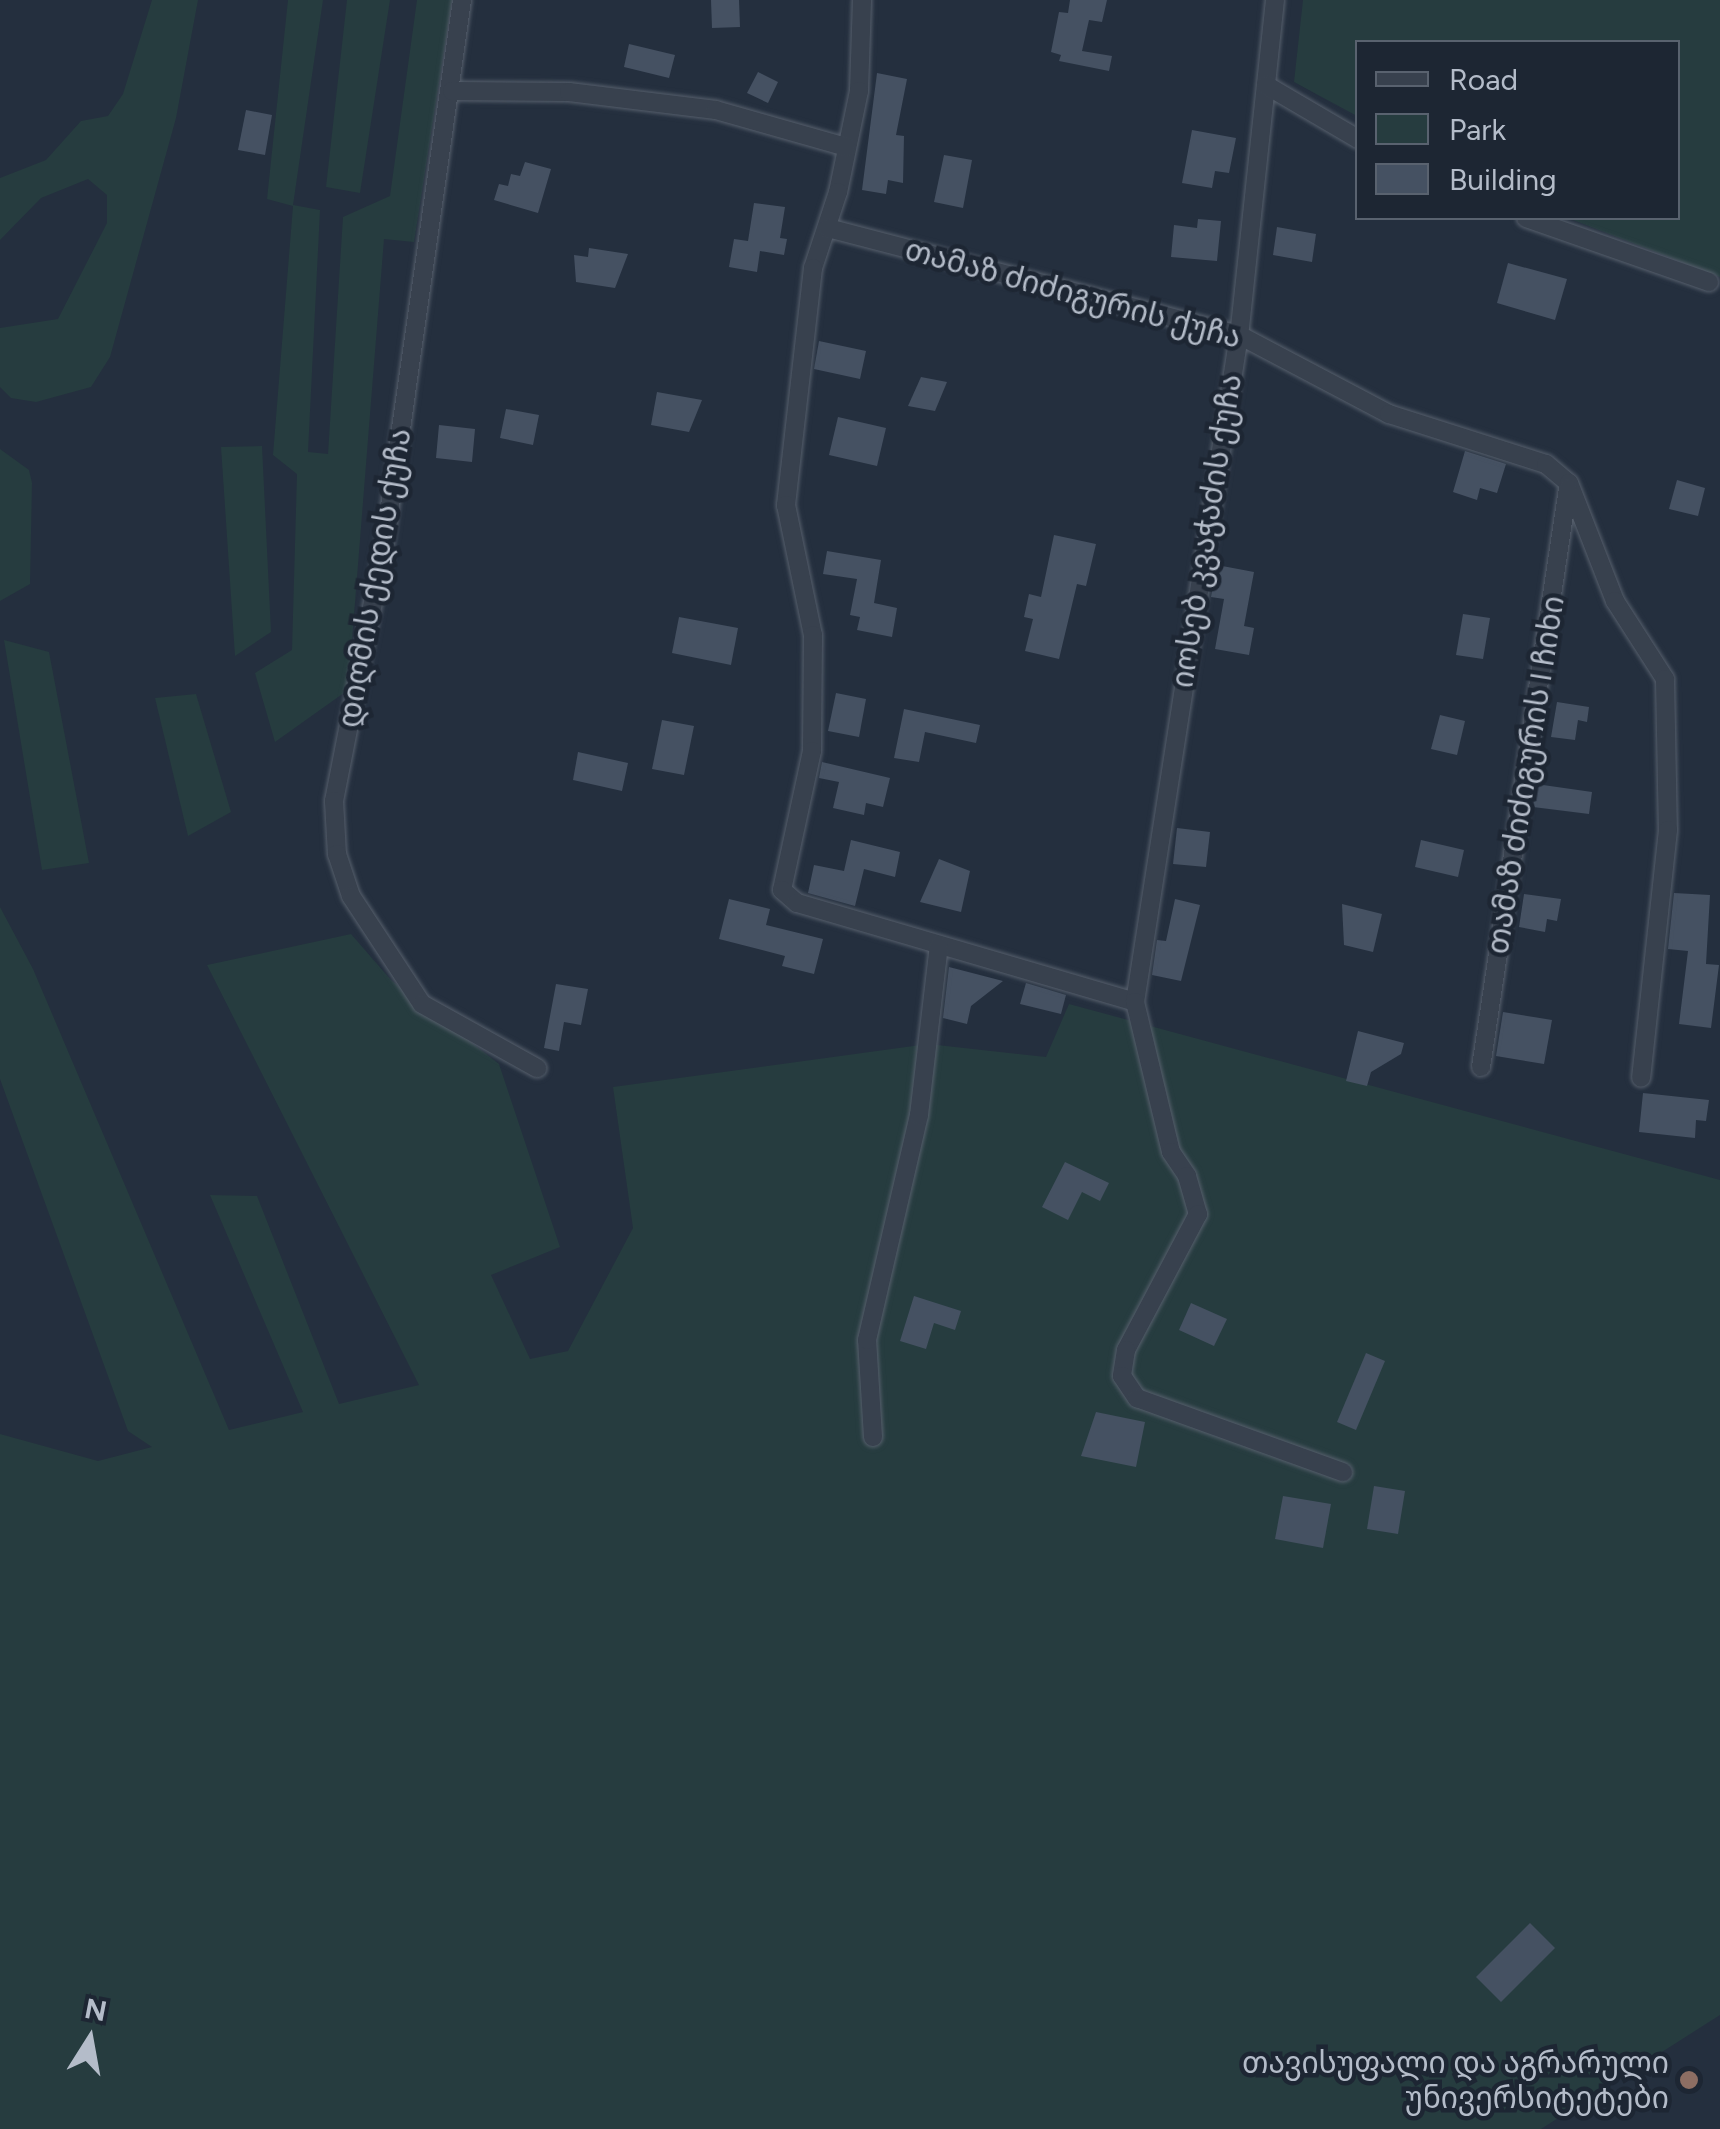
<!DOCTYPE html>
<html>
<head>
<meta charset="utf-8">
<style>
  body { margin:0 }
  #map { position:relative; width:1720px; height:2129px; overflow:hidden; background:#242f3e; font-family:Figtree,"Noto Sans Georgian",sans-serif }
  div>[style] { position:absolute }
  .green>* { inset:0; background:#263c3f }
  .building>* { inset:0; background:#455162 }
  .roads { filter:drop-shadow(0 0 2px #565f6c) drop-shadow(0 0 2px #565f6c) }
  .minor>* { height:18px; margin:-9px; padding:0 9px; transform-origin:9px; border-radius:9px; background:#38414e }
  .dots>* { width:28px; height:28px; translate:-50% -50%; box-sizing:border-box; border:5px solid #1d2633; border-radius:50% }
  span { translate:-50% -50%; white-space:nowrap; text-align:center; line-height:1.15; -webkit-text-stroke:9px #1d2633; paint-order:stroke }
  .street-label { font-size:30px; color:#b4bcc9 }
  .poi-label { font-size:30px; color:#b4bcc9 }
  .right { translate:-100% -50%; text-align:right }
  .legend { position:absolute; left:1355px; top:40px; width:325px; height:180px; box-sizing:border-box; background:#1d2633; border:2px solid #59626f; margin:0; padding:12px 18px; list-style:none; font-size:30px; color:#b4bcc9 }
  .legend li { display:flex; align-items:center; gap:20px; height:50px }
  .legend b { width:50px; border:2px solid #59626f }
  .north { position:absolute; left:40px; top:1989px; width:100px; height:100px; -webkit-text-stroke:8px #1d2633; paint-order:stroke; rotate:11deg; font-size:28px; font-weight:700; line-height:40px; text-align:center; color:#b4bcc9 }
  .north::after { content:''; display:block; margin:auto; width:35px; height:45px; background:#b4bcc9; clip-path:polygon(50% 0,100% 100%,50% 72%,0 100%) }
</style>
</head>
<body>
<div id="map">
  <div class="green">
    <div style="clip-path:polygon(152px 0,198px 0,176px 118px,110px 357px,91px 387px,36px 402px,11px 398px,0 387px,0 328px,58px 319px,107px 223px,107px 195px,88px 179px,41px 198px,0 240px,0 178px,46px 160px,81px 121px,108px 116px,123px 94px)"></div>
    <div style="clip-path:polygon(288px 0,323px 0,293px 205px,320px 210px,308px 452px,328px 454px,343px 217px,390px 196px,417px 0,452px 0,414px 242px,384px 239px,348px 690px,275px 742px,255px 673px,292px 650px,297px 474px,273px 455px,293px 206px,267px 199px)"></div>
    <div style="clip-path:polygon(347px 0,390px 0,360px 193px,326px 187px)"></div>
    <div style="clip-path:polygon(1303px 0,1720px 0,1720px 277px,1568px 218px,1678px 218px,1678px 42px,1358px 42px,1357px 116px,1294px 82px)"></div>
    <div style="clip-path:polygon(262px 446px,271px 632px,235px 656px,221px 447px)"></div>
    <div style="clip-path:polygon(0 449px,29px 470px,32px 483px,30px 584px,0 601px)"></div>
    <div style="clip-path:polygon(4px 640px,49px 652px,89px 863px,42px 870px)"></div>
    <div style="clip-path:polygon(196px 694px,231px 812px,188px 836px,155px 698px)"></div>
    <div style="clip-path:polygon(0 907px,33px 969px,229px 1430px,303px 1412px,210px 1195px,257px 1196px,339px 1404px,419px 1385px,207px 965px,351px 934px,391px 980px,499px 1064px,560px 1247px,491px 1275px,530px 1359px,568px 1351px,633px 1228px,613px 1087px,928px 1044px,1046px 1057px,1069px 1004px,1720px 1180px,1720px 2015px,1541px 2129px,0 2129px,0 1434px,98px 1461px,152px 1447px,128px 1431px,0 1079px)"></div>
  </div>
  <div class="building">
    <div style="clip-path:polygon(711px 0,739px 0,740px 27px,712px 28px)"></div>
    <div style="clip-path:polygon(1070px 0,1107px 0,1102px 22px,1089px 20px,1082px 51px,1112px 56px,1109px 71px,1059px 61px,1061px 55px,1051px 52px,1059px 12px,1068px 13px)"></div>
    <div style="clip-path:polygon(629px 44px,675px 55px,669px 78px,624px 67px)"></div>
    <div style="clip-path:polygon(758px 72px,778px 82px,768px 103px,747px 93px)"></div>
    <div style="clip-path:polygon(877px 73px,907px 79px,896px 135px,904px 136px,903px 183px,888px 180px,886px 194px,862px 190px)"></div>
    <div style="clip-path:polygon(246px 110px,272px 115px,265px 155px,238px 150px)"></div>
    <div style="clip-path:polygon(1192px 130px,1236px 138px,1229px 173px,1215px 171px,1212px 188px,1182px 183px)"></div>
    <div style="clip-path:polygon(944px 155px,972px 160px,963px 208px,934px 202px)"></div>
    <div style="clip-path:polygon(525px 162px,551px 169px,538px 213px,494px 200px,499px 184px,508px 186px,511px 174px,520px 176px)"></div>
    <div style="clip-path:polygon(754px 203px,785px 207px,780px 238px,787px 239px,784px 255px,760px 251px,757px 272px,729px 267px,734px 239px,748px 241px)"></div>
    <div style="clip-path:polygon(1198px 219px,1221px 221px,1217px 261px,1171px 257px,1174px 225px,1197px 228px)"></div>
    <div style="clip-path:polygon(1277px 227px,1316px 234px,1312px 262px,1273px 255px)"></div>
    <div style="clip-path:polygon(589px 248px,628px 254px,615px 288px,576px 282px,574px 255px,588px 257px)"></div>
    <div style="clip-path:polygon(1508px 263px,1567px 279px,1555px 320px,1497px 303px)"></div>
    <div style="clip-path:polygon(819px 341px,866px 351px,860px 379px,814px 369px)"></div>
    <div style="clip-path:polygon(921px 377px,947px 382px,935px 411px,908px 406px)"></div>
    <div style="clip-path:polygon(657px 392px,702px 400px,689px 432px,651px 425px)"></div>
    <div style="clip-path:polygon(506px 409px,539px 415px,533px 445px,500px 438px)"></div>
    <div style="clip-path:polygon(838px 417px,886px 428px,877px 466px,829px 455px)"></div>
    <div style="clip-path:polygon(439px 425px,475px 429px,472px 462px,436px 458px)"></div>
    <div style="clip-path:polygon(1465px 451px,1506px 464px,1497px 493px,1480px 488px,1477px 500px,1453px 492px)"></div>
    <div style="clip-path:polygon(1677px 480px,1705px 488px,1698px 516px,1669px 509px)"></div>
    <div style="clip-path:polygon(1054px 535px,1096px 544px,1086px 586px,1077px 584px,1059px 659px,1025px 651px,1033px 619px,1024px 617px,1029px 594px,1041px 597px)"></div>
    <div style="clip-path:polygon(827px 551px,881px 560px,874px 603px,897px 608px,892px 637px,857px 630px,860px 617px,850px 615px,857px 579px,823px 574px)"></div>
    <div style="clip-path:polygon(1217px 565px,1254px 572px,1244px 626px,1254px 628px,1249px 655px,1215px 649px,1224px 599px,1211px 597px)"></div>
    <div style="clip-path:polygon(1463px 614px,1490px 618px,1483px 659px,1456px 655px)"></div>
    <div style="clip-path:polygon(679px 617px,738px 628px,731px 665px,672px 653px)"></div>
    <div style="clip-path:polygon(836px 693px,866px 699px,859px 737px,828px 731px)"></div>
    <div style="clip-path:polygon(1557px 702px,1589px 707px,1587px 722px,1578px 720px,1575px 740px,1551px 737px)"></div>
    <div style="clip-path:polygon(904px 709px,980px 725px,976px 743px,925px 732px,919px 762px,894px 758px)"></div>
    <div style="clip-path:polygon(1440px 715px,1465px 721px,1457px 755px,1431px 749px)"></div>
    <div style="clip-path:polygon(662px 720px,694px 726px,684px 775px,652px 769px)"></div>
    <div style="clip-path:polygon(578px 752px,628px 763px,622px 791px,573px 780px)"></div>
    <div style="clip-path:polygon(822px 762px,890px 778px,883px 807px,866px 803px,864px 815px,833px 808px,839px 782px,819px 778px)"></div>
    <div style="clip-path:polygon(1536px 784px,1592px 792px,1589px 814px,1533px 807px)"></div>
    <div style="clip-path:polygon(1177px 828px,1210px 832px,1206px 867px,1173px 864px)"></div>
    <div style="clip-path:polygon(851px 840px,900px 852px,895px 877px,864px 869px,855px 906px,808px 893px,814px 865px,844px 871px)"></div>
    <div style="clip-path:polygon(1421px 840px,1464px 850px,1458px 877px,1415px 867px)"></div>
    <div style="clip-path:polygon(939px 859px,970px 871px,961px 912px,920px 902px)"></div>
    <div style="clip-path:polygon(1674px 893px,1710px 895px,1706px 964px,1719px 965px,1711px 1028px,1679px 1024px,1688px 951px,1668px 949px)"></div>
    <div style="clip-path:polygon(1524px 894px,1561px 899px,1557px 921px,1547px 919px,1545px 932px,1519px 927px)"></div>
    <div style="clip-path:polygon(729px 899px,770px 909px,766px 925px,823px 939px,814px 974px,782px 966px,785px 956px,719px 939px)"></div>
    <div style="clip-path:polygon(1175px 899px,1200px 905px,1181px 981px,1152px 975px,1157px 940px,1166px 941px)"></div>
    <div style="clip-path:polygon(1342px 904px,1382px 914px,1373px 952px,1344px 945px)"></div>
    <div style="clip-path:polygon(949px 967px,1003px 981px,971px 1006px,967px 1024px,943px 1018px)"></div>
    <div style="clip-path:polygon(1026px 983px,1066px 995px,1061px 1014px,1020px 1004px)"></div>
    <div style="clip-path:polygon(556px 984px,588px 989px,581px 1025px,564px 1022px,559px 1051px,544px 1048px)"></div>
    <div style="clip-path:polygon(1503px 1012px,1552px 1020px,1544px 1064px,1496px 1056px)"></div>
    <div style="clip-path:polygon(1358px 1031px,1404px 1043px,1401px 1054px,1371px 1072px,1367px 1086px,1346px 1081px)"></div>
    <div style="clip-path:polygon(1643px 1093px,1709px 1100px,1706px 1121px,1696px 1120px,1695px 1138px,1639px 1132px)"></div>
    <div style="clip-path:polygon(1065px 1162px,1109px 1183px,1100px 1201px,1082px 1192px,1068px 1220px,1042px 1207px)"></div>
    <div style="clip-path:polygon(914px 1296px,961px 1311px,955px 1330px,934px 1323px,926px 1349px,900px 1341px)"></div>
    <div style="clip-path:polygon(1191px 1303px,1227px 1319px,1214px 1346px,1179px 1330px)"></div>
    <div style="clip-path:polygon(1366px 1353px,1385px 1361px,1356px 1430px,1337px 1422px)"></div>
    <div style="clip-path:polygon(1096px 1412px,1145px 1422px,1136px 1467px,1081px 1456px)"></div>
    <div style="clip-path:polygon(1374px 1486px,1405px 1491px,1398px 1534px,1367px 1529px)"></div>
    <div style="clip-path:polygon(1283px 1496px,1331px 1504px,1323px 1548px,1275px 1539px)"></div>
    <div style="clip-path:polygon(1530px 1923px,1555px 1948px,1501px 2002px,1476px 1977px)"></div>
  </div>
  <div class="roads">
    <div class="minor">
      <div style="left:462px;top:0;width:546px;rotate:98.1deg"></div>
      <div style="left:385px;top:541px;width:265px;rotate:101.1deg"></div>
      <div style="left:334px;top:801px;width:53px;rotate:86.8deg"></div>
      <div style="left:337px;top:854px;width:44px;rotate:71.6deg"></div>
      <div style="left:351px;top:896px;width:129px;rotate:56.7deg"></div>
      <div style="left:422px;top:1004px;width:132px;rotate:29.1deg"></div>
      <div style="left:862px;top:0;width:91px;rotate:91.9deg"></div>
      <div style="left:859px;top:91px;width:103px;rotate:101.7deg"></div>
      <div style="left:838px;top:192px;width:80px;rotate:108.2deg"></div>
      <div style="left:813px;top:268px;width:239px;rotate:96.5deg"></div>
      <div style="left:786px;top:505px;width:133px;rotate:78.3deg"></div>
      <div style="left:813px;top:635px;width:116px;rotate:90.5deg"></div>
      <div style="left:812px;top:751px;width:142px;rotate:102.2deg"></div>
      <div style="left:782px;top:890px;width:20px;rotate:41deg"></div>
      <div style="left:797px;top:903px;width:352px;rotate:16.3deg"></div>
      <div style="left:1275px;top:0;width:337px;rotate:96.1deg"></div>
      <div style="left:1239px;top:335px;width:675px;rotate:98.86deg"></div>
      <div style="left:1135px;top:1002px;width:154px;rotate:76.5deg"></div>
      <div style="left:1171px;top:1152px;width:29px;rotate:56deg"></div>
      <div style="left:1187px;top:1176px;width:40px;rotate:74deg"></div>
      <div style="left:1198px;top:1214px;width:154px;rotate:117.9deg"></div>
      <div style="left:1126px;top:1350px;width:26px;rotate:99deg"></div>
      <div style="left:1122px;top:1376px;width:27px;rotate:56deg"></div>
      <div style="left:1137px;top:1398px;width:219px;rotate:19.8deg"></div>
      <div style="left:1266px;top:85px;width:107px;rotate:30.4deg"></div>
      <div style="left:452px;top:91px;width:117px;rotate:0.5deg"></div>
      <div style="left:569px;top:92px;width:148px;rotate:7deg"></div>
      <div style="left:716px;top:110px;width:135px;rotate:15.9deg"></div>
      <div style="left:1526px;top:218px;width:194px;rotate:19.3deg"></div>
      <div style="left:828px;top:228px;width:425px;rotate:14.6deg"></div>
      <div style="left:1239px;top:335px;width:170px;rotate:27.8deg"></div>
      <div style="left:1389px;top:414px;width:165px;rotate:17.7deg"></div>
      <div style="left:1546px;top:464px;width:30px;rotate:40deg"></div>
      <div style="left:1569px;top:483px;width:127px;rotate:68.7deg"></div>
      <div style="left:1615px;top:601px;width:93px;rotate:57.3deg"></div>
      <div style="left:1665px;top:679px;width:151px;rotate:88.9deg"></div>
      <div style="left:1668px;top:830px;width:249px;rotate:96.2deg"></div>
      <div style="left:1481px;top:1067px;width:585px;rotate:-81.45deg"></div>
      <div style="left:873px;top:1437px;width:97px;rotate:-93.5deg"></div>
      <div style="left:867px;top:1340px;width:231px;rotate:-77deg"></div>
      <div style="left:919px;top:1115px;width:170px;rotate:-83.3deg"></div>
    </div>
  </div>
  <div class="dots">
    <div style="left:1689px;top:2080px;background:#8d6e63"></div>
  </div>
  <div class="street-label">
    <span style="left:1073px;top:294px;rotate:15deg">თამაზ ძიძიგურის ქუჩა</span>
    <span style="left:1207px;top:531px;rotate:-81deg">იოსებ კვაჭაძის ქუჩა</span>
    <span style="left:375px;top:578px;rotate:-80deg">დიღმის ქედის ქუჩა</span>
    <span style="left:1526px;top:775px;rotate:-81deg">თამაზ ძიძიგურის I ჩიხი</span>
  </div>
  <div class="poi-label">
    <span class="right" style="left:1669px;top:2080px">თავისუფალი და აგრარული<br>უნივერსიტეტები</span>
  </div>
  <ul class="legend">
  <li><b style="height:12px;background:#38414e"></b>Road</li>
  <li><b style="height:28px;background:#263c3f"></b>Park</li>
  <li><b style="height:28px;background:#455162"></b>Building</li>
  </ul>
  <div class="north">N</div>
</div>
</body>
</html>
